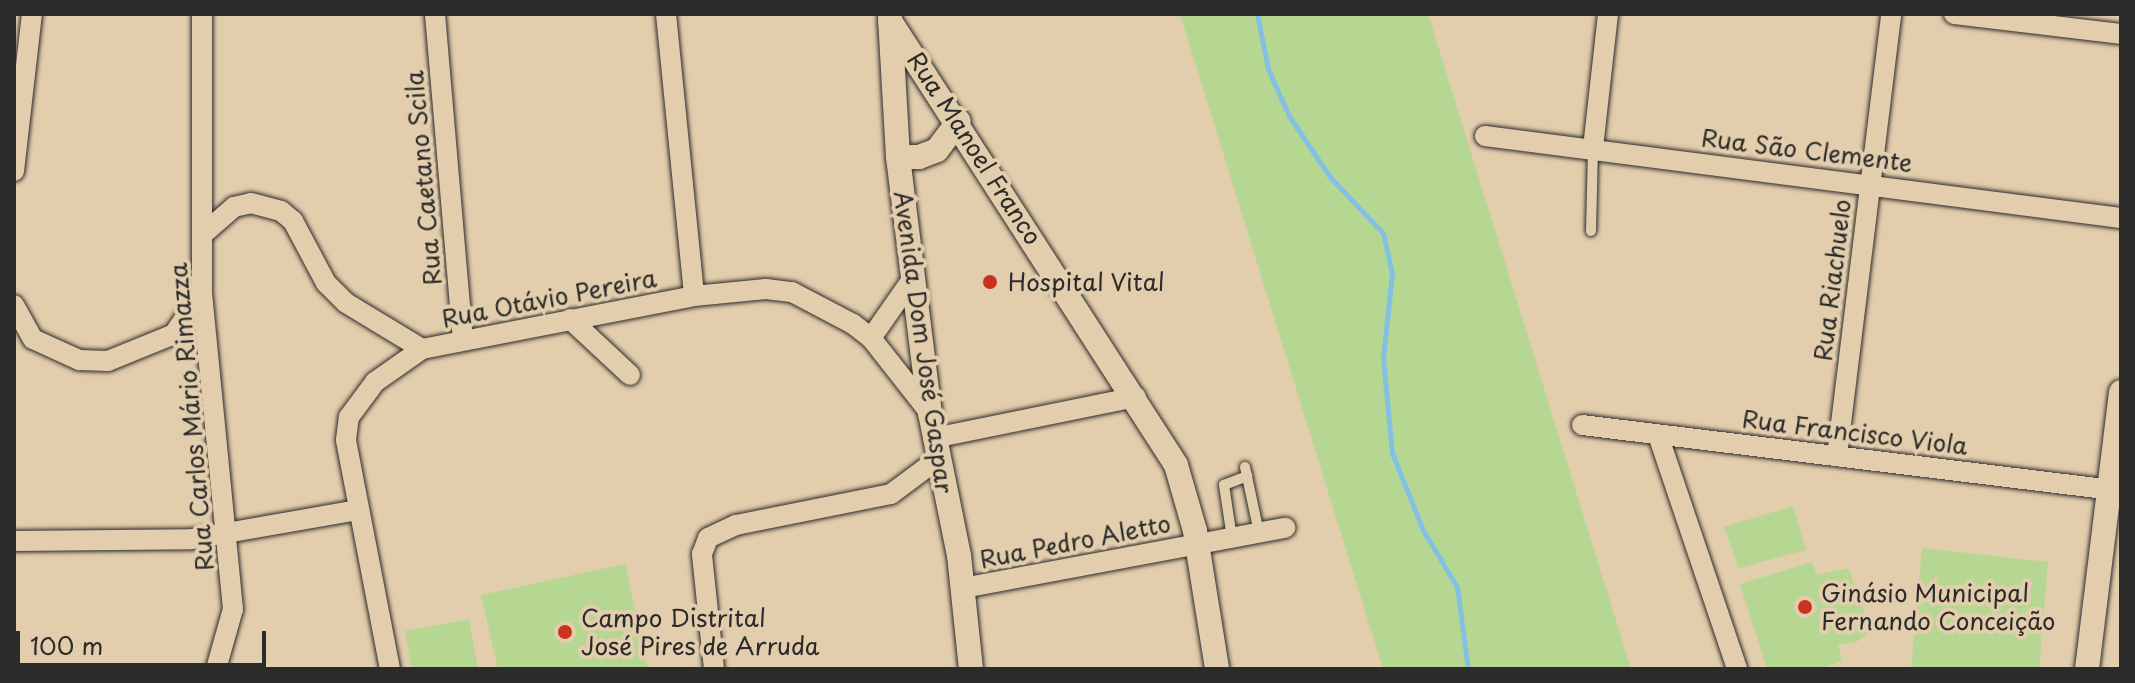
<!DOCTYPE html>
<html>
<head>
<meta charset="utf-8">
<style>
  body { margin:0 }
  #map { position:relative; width:2135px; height:683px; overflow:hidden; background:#e2cdac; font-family:"Playpen Sans",sans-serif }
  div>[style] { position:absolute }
  .green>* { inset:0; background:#b6d791 }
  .stream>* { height:5px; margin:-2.5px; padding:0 2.5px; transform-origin:2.5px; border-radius:2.5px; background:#83c1e3 }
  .roads { filter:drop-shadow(0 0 2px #2b2b2b) drop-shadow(0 0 2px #2b2b2b) }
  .service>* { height:10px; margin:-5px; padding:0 5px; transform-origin:5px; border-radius:5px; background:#e2cdac }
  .minor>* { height:20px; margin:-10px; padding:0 10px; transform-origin:10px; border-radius:10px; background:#e2cdac }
  .tertiary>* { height:24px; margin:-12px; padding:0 12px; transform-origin:12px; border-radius:12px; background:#e2cdac }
  .dots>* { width:22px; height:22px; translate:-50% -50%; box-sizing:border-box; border:4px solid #e2cdac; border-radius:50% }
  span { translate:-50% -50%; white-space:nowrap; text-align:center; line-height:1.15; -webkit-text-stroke:8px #e2cdac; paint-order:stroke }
  .street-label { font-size:24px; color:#2b2b2b }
  .poi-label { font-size:24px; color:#2b2b2b }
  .left { translate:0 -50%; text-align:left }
  .frame { position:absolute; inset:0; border:16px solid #2b2b2b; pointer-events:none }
  .scale { position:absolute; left:16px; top:631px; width:250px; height:36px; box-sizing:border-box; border:4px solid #2b2b2b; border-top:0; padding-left:10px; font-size:24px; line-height:28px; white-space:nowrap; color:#2b2b2b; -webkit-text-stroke:6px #e2cdac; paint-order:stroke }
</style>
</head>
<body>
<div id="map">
  <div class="green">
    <div style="clip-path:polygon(1180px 14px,1428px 14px,1631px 669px,1383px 669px)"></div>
    <div style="clip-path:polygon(1793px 506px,1806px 550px,1739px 568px,1724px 527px)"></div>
    <div style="clip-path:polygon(1922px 548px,2048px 562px,2039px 669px,1911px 669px)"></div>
    <div style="clip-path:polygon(1812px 562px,1817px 575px,1848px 568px,1871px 630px,1858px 641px,1838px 645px,1842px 661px,1820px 669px,1767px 669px,1740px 584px)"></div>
    <div style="clip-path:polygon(625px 564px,648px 669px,498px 669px,481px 595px)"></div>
    <div style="clip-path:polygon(469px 619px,478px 669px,412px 669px,405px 631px)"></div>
  </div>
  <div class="stream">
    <div style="left:1257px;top:14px;width:56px;rotate:78.7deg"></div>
    <div style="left:1268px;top:69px;width:51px;rotate:65.9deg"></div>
    <div style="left:1289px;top:116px;width:73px;rotate:56.1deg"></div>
    <div style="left:1330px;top:177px;width:77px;rotate:46.6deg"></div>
    <div style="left:1383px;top:233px;width:41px;rotate:77.3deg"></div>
    <div style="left:1392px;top:273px;width:85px;rotate:96deg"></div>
    <div style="left:1383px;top:358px;width:95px;rotate:84.6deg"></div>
    <div style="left:1392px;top:453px;width:83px;rotate:68.1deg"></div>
    <div style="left:1423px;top:530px;width:66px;rotate:59.2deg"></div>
    <div style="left:1457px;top:587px;width:83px;rotate:82.4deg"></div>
  </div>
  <div class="roads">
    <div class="service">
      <div style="left:1591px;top:231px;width:83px;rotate:-88.6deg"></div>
      <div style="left:1245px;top:467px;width:67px;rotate:78deg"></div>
      <div style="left:1232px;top:538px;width:54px;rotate:-98.6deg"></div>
      <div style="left:1224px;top:485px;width:25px;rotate:-21deg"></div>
    </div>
    <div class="minor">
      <div style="left:202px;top:14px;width:279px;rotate:90deg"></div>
      <div style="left:202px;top:293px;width:318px;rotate:84.4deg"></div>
      <div style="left:233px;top:609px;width:62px;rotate:105.8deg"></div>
      <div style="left:435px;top:14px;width:326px;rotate:85.1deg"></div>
      <div style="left:666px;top:14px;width:283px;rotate:84.3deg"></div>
      <div style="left:1954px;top:14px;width:168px;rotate:6.8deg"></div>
      <div style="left:1485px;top:136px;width:641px;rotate:7.35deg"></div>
      <div style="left:1593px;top:148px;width:135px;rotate:-83.6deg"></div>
      <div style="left:14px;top:171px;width:158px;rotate:-83.5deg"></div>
      <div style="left:202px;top:235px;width:43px;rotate:-41.2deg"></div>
      <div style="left:234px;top:207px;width:17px;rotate:-13deg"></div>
      <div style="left:251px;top:203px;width:31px;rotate:15deg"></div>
      <div style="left:281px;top:211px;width:16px;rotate:40deg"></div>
      <div style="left:293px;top:221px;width:70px;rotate:62deg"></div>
      <div style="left:326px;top:283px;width:28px;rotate:45deg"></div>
      <div style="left:346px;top:303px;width:89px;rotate:31.2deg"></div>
      <div style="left:14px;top:305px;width:39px;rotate:61deg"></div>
      <div style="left:33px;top:339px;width:51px;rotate:24.5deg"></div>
      <div style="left:79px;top:360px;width:29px;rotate:2deg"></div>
      <div style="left:108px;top:361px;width:71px;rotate:-22.2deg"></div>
      <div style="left:174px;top:334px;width:50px;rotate:-55.7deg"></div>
      <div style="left:570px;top:319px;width:82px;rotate:43deg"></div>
      <div style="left:871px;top:338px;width:73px;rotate:-55deg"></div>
      <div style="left:1582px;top:425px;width:543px;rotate:6.98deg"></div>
      <div style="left:1658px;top:435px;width:247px;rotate:71.3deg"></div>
      <div style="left:934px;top:438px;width:206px;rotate:-11.5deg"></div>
      <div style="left:1837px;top:456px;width:445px;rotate:-83deg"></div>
      <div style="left:14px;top:541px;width:178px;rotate:-0.6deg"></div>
      <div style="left:192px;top:539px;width:169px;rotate:-9.9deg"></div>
      <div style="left:963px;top:588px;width:328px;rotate:-10.6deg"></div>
      <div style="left:390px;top:669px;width:233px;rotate:-100.9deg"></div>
      <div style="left:346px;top:440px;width:23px;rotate:-83deg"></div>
      <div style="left:349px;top:417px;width:44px;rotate:-53.4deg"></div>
      <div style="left:375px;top:382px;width:57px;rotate:-35.1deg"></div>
      <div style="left:422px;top:349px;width:277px;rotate:-11deg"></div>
      <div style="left:694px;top:296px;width:72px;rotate:-5.6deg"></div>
      <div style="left:766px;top:289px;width:26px;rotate:7deg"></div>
      <div style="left:792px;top:292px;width:69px;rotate:27.7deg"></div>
      <div style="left:853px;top:324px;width:23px;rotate:38deg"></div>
      <div style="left:871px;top:338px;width:95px;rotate:51.8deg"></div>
      <div style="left:714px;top:669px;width:116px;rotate:-96deg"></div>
      <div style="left:702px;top:554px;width:17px;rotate:-69deg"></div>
      <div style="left:708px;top:538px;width:31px;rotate:-25deg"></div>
      <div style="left:736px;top:525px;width:158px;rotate:-11.3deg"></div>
      <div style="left:891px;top:494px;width:59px;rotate:-36.7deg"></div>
    </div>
    <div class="tertiary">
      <div style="left:890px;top:18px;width:139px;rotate:86.7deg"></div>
      <div style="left:898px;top:157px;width:258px;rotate:82.9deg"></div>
      <div style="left:930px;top:413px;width:145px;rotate:78.5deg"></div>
      <div style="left:959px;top:555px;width:115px;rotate:84deg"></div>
      <div style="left:890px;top:21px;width:528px;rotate:57.21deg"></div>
      <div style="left:1176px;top:465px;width:69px;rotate:73.9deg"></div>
      <div style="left:1195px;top:531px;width:140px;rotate:80.9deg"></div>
      <div style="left:898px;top:157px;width:21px"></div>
      <div style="left:919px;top:157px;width:19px;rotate:-21deg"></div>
      <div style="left:937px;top:150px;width:36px;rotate:-53deg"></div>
      <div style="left:2087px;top:669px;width:279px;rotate:-83deg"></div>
    </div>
  </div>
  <div class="dots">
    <div style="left:990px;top:282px;background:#c8321e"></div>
    <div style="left:1805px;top:607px;background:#c8321e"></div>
    <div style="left:565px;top:632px;background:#c8321e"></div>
  </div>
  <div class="street-label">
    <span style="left:975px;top:148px;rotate:57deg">Rua Manoel Franco</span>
    <span style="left:1807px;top:150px;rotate:7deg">Rua São Clemente</span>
    <span style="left:423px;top:178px;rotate:-95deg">Rua Caetano Scila</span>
    <span style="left:1832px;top:280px;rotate:-83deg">Rua Riachuelo</span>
    <span style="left:549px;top:298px;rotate:-11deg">Rua Otávio Pereira</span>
    <span style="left:924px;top:342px;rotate:82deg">Avenida Dom José Gaspar</span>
    <span style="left:191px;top:417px;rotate:-95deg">Rua Carlos Mário Rimazza</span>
    <span style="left:1855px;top:432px;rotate:7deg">Rua Francisco Viola</span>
    <span style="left:1075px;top:541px;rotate:-11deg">Rua Pedro Aletto</span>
  </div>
  <div class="poi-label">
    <span class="left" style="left:1008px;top:282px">Hospital Vital</span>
    <span class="left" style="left:1821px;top:607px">Ginásio Municipal<br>Fernando Conceição</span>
    <span class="left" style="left:581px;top:632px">Campo Distrital<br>José Pires de Arruda</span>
  </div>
  <div class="frame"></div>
  <div class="scale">100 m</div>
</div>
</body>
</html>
